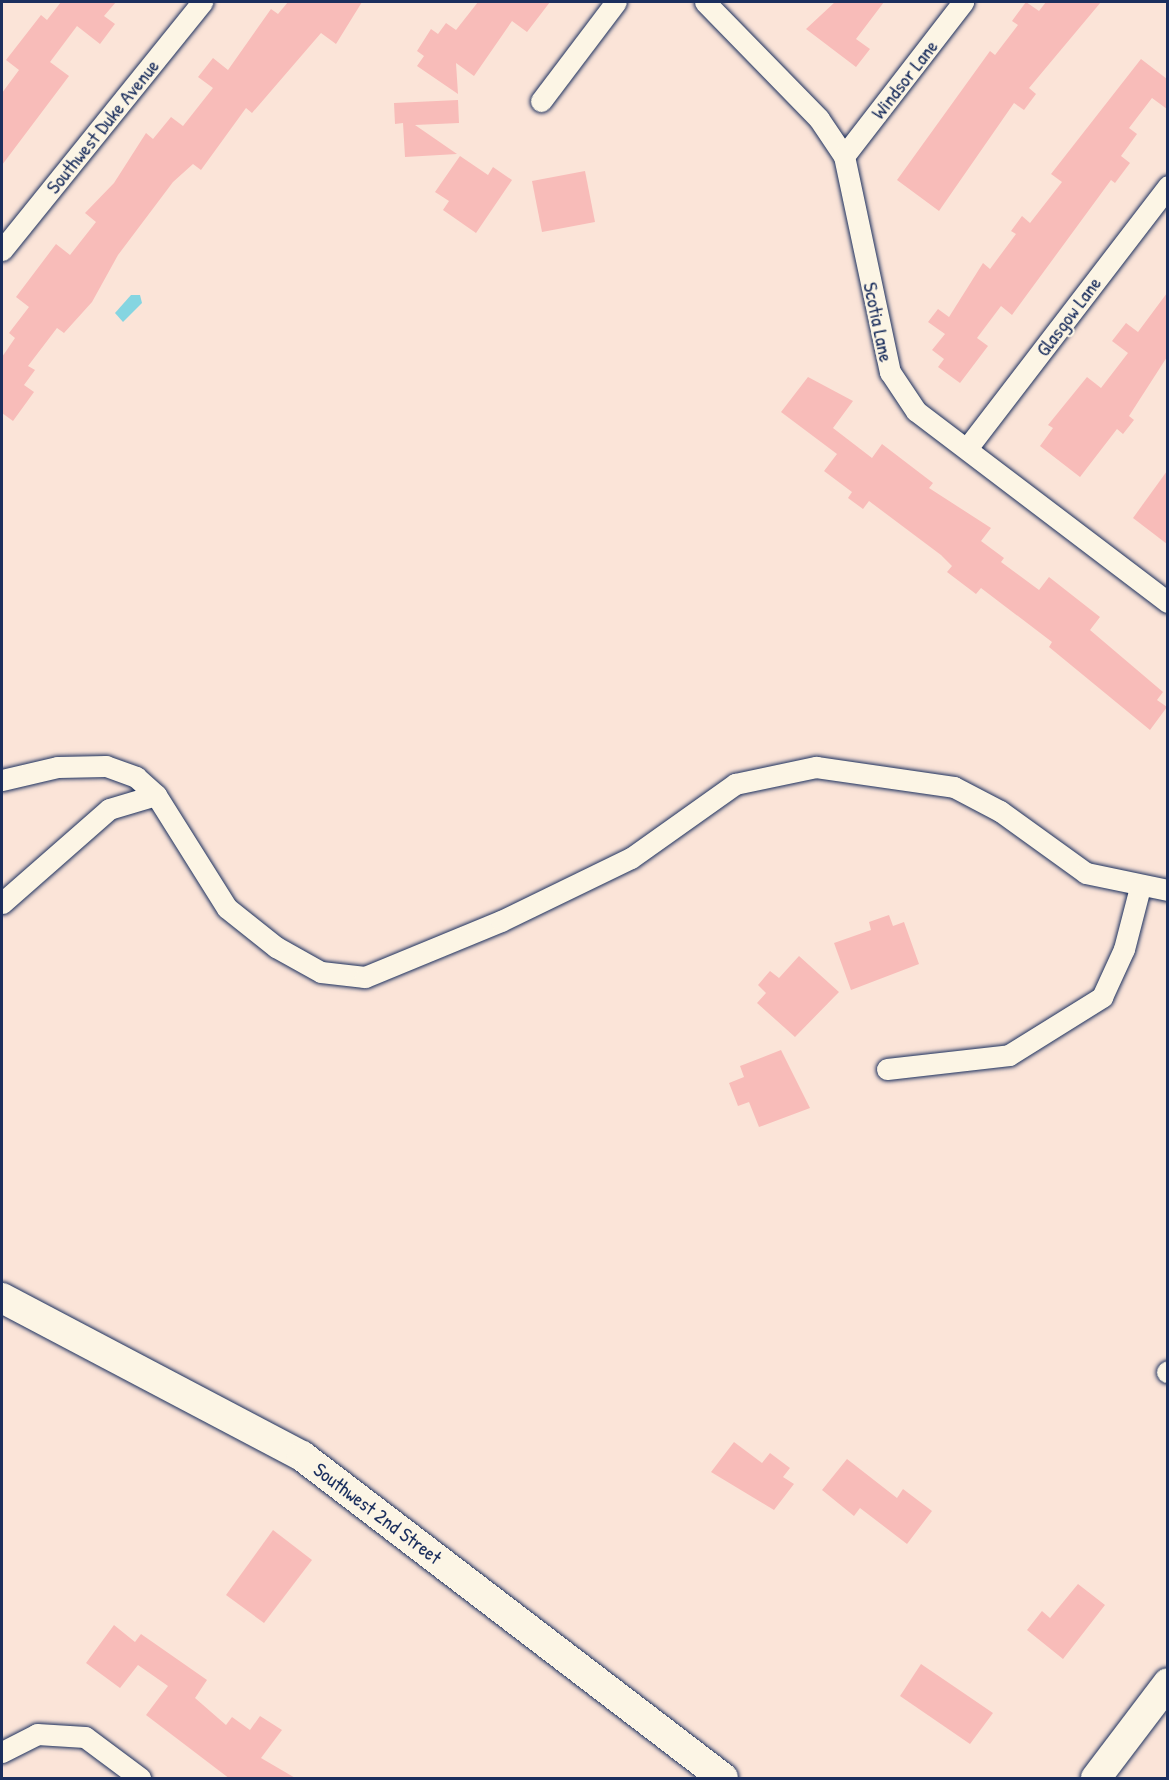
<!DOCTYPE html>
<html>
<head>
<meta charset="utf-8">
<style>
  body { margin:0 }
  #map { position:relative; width:1169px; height:1780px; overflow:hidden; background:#fbe4d8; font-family:"Patrick Hand",sans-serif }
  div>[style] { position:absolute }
  .water>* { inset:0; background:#85d5e1 }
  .building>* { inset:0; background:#f8bcb9 }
  .roads { filter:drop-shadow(0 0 2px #1b2f5e) drop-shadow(0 0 2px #1b2f5e) }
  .street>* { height:21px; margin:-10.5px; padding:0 10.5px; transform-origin:10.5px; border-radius:10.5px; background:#fcf5e5 }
  .secondary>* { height:30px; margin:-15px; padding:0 15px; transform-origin:15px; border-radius:15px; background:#fcf5e5 }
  span { translate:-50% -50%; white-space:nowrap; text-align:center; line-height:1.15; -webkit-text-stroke:4.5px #fcf5e5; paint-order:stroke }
  .street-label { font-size:20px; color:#1b2f5e }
  .frame { position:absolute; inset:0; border:3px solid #1b2f5e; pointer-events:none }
</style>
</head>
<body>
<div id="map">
  <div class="water">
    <div style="clip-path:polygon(131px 295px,140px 295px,142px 303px,123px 322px,115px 313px)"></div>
  </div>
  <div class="building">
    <div style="clip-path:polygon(61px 2px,116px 2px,104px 16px,115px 24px,100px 44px,77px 26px,50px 62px,69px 76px,2px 165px,2px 93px,19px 70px,6px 60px,41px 15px,47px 20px)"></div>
    <div style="clip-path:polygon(288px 2px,362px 2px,336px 44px,321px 33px,252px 113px,246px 108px,201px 170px,193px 164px,173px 182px,118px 255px,92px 302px,64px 333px,57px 328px,28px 366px,35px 370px,24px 385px,34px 392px,13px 421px,2px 413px,2px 357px,15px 338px,9px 333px,29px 307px,16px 297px,56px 244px,70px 255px,96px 222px,85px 213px,114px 183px,146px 133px,153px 139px,171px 117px,183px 126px,213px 88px,198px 77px,213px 58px,228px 70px,271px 9px,278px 14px)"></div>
    <div style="clip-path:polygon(478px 2px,550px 2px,527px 32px,512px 21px,474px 76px,456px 63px,458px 94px,417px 66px,424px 56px,417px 51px,431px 29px,438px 34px,446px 23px,456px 30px)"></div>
    <div style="clip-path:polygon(835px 2px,884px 2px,856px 39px,870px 49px,856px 67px,806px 29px)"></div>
    <div style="clip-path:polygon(1026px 2px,1039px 11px,1046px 2px,1101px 2px,1029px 88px,1036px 94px,1024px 110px,1014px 103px,939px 211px,897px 180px,990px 51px,995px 55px,1018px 25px,1012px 21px)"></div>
    <div style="clip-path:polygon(1141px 59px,1167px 79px,1167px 109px,1152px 98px,1129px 128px,1137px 134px,1121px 156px,1130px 163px,1115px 183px,1111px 180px,1012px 315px,1001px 306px,977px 338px,988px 346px,960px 383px,938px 367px,944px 359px,932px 350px,945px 334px,928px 322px,938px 309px,949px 317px,983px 263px,990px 269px,1016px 234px,1011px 231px,1022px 216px,1030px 223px,1062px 182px,1051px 174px)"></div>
    <div style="clip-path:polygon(458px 100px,459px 123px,415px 125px,457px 154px,405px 157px,403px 123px,395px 124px,394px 103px)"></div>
    <div style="clip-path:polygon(460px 156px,488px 175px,493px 167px,512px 180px,476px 233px,443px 210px,449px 201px,435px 192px)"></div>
    <div style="clip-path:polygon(585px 171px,595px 222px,542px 232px,532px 181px)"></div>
    <div style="clip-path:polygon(1167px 293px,1167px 357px,1129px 416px,1134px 420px,1123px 434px,1117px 429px,1080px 477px,1040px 446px,1053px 428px,1048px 425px,1087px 377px,1101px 388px,1128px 353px,1112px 341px,1126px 323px,1138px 332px)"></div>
    <div style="clip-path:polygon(808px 377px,853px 401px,833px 428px,872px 458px,882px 444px,933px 483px,929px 488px,991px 528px,981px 541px,1004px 558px,1001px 562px,1039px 590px,1049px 577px,1100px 617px,1090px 630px,1163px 692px,1157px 700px,1167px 707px,1150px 730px,1049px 647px,1052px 642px,981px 588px,976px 594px,947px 572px,952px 566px,941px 555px,869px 501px,863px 509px,848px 498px,852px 492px,824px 471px,837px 454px,781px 412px)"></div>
    <div style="clip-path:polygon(1167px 471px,1167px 544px,1133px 518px)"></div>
    <div style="clip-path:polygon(889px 915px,893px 926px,904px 922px,919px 964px,851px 990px,834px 943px,871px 930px,869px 922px)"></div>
    <div style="clip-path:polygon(799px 956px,839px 992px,795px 1037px,757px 1003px,766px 993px,758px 985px,770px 971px,779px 978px)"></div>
    <div style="clip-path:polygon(781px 1050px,810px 1108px,759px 1127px,749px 1102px,738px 1106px,729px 1083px,744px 1077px,740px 1066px)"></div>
    <div style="clip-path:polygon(734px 1442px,762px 1463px,770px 1453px,790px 1468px,783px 1477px,794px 1484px,774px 1510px,711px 1472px)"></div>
    <div style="clip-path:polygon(847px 1459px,897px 1498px,903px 1489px,932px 1511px,907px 1544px,860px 1508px,854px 1516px,822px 1490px)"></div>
    <div style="clip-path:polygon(273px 1530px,312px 1560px,264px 1623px,226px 1595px)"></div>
    <div style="clip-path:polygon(1078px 1584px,1105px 1605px,1063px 1659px,1027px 1630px,1042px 1611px,1050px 1618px)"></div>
    <div style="clip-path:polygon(114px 1625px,135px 1642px,141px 1634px,207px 1680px,195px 1698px,226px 1725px,232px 1717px,250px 1730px,260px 1716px,282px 1730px,261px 1758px,297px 1779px,230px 1779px,146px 1715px,168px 1686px,138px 1665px,120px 1688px,86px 1663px)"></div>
    <div style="clip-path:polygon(921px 1664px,993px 1713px,970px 1744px,900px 1696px)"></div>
  </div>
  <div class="roads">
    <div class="street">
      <div style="left:705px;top:2px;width:163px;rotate:45.7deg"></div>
      <div style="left:819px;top:119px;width:45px;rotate:56deg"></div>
      <div style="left:844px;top:156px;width:221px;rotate:78deg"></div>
      <div style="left:890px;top:372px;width:47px;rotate:56.3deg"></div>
      <div style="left:916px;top:411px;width:316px;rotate:37.2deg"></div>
      <div style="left:541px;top:101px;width:124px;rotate:-52.9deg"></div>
      <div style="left:844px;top:156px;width:195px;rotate:-52.3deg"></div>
      <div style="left:2px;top:250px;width:319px;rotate:-51.1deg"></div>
      <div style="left:968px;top:447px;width:329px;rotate:-52.5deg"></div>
      <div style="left:2px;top:780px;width:57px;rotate:-13.1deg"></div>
      <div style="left:58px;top:767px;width:48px;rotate:-1.2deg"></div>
      <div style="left:106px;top:766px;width:32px;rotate:20deg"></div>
      <div style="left:136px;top:777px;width:27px;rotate:42deg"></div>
      <div style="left:156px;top:795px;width:133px;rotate:57.9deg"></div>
      <div style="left:227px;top:908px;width:63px;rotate:38.5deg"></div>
      <div style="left:276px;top:947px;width:51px;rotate:29.1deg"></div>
      <div style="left:321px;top:972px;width:44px;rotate:6.5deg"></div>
      <div style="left:365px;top:977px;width:147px;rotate:-22.4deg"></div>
      <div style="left:501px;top:921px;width:144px;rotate:-25.9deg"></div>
      <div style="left:631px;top:858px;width:128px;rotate:-35.4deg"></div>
      <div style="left:735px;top:784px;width:83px;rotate:-11.9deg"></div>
      <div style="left:816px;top:767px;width:139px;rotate:8.2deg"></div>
      <div style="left:954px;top:787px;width:52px;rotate:27.6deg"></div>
      <div style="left:1000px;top:811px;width:106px;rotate:35.8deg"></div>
      <div style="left:1086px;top:873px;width:84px;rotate:11.7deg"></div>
      <div style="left:2px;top:903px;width:142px;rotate:-41.3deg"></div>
      <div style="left:109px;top:809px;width:49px;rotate:-16.6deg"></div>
      <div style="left:887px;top:1069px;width:123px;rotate:-6.5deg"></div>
      <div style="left:1009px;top:1055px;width:110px;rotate:-31.9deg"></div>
      <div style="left:1102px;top:997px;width:53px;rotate:-65.4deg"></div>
      <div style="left:1124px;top:949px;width:64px;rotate:-75.5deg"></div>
      <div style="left:1167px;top:1372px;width:1px;rotate:-45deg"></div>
      <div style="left:2px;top:1752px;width:39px;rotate:-27deg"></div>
      <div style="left:37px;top:1734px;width:48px;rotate:3.6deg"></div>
      <div style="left:85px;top:1737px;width:69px;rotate:36.7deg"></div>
    </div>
    <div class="secondary">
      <div style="left:2px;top:1298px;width:339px;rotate:27.8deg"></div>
      <div style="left:302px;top:1456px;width:530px;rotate:37.41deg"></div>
      <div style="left:1096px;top:1778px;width:119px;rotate:-52.8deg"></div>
    </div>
  </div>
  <div class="street-label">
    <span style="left:904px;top:79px;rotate:-52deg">Windsor Lane</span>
    <span style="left:102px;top:126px;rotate:-51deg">Southwest Duke Avenue</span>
    <span style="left:1068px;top:316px;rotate:-53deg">Glasgow Lane</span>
    <span style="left:879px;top:322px;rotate:78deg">Scotia Lane</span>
    <span style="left:378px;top:1513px;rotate:37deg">Southwest 2nd Street</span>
  </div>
  <div class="frame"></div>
</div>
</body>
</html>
